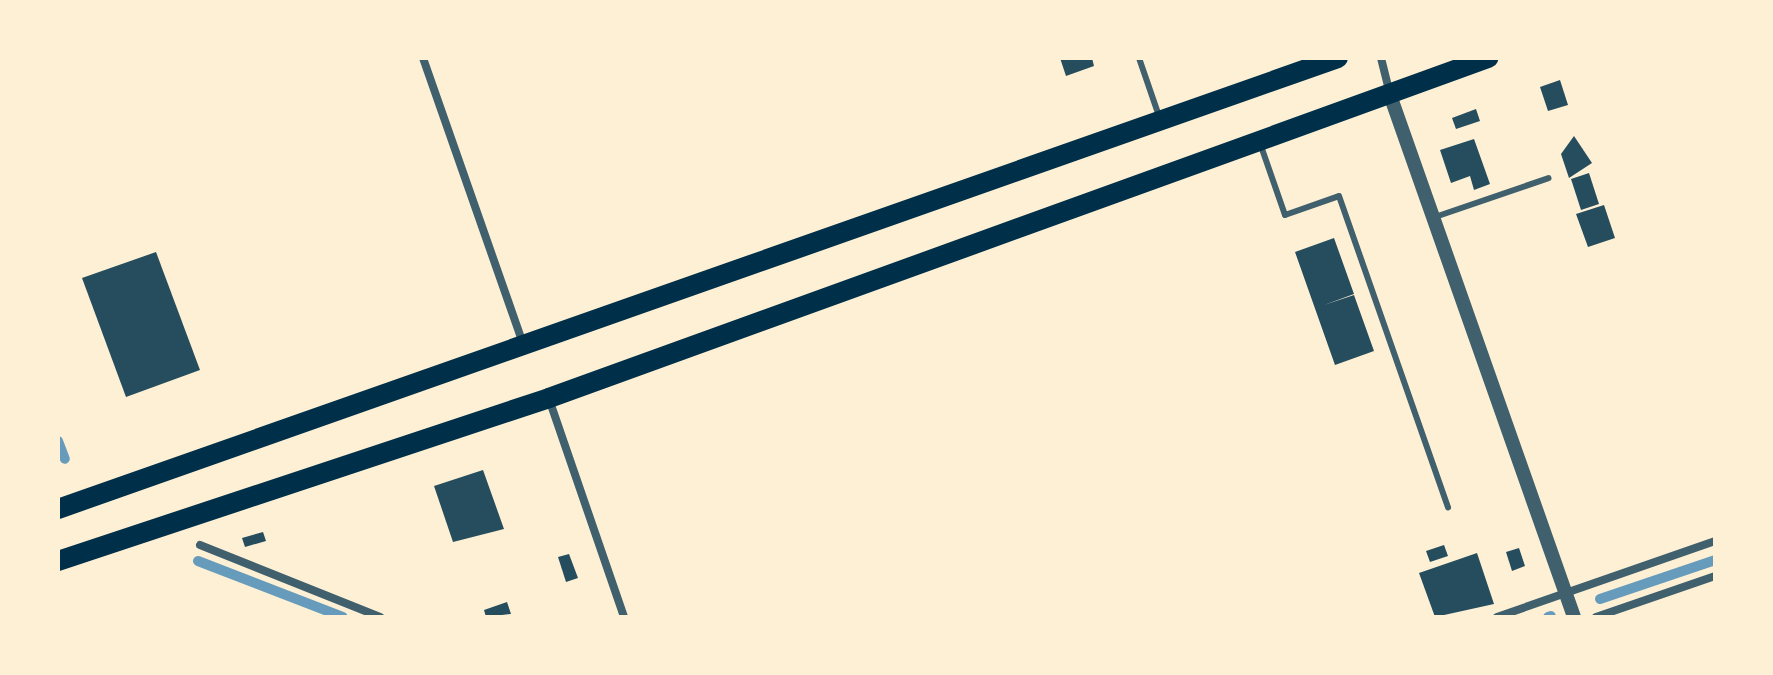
<!DOCTYPE html>
<html>
<head>
<meta charset="utf-8">
<style>
  body { margin:0 }
  #map { position:relative; width:1773px; height:675px; overflow:hidden; background:#fdf0d5; font-family:"Public Sans",sans-serif }
  div>[style] { position:absolute }
  .stream>* { height:10px; margin:-5px; padding:0 5px; transform-origin:5px; border-radius:5px; background:#669bbc }
  .building>* { inset:0; background:#264d5e }
  .service>* { height:6px; margin:-3px; padding:0 3px; transform-origin:3px; border-radius:3px; background:#3f606c }
  .minor>* { height:8px; margin:-4px; padding:0 4px; transform-origin:4px; border-radius:4px; background:#3f606c }
  .tertiary>* { height:14px; margin:-7px; padding:0 7px; transform-origin:7px; border-radius:7px; background:#3f606c }
  .primary>* { height:20px; margin:-10px; padding:0 10px; transform-origin:10px; border-radius:10px; background:#003049 }
  span { translate:-50% -50%; white-space:nowrap; text-align:center; line-height:1.15; -webkit-text-stroke:6px #fdf0d5; paint-order:stroke }
  .frame { position:absolute; inset:0; border:60px solid #fdf0d5; pointer-events:none }
</style>
</head>
<body>
<div id="map">
  <div class="stream">
    <div style="left:58px;top:441px;width:19px;rotate:69deg"></div>
    <div style="left:198px;top:561px;width:155px;rotate:21.1deg"></div>
    <div style="left:1600px;top:599px;width:121px;rotate:-18.7deg"></div>
    <div style="left:1548px;top:617px;width:3px;rotate:-18deg"></div>
  </div>
  <div class="building">
    <div style="clip-path:polygon(1060px 58px,1092px 58px,1094px 66px,1066px 76px)"></div>
    <div style="clip-path:polygon(1560px 80px,1568px 105px,1548px 111px,1540px 87px)"></div>
    <div style="clip-path:polygon(1476px 109px,1480px 121px,1456px 129px,1452px 118px)"></div>
    <div style="clip-path:polygon(1574px 136px,1592px 163px,1569px 178px,1561px 154px)"></div>
    <div style="clip-path:polygon(1474px 139px,1490px 184px,1474px 190px,1470px 176px,1451px 183px,1440px 150px)"></div>
    <div style="clip-path:polygon(1589px 173px,1599px 204px,1581px 210px,1571px 179px)"></div>
    <div style="clip-path:polygon(1604px 205px,1615px 238px,1588px 247px,1576px 214px)"></div>
    <div style="clip-path:polygon(1334px 238px,1354px 294px,1324px 305px,1354px 295px,1374px 351px,1335px 365px,1295px 252px)"></div>
    <div style="clip-path:polygon(156px 252px,200px 370px,126px 397px,82px 278px)"></div>
    <div style="clip-path:polygon(483px 470px,504px 529px,453px 542px,434px 486px)"></div>
    <div style="clip-path:polygon(263px 532px,266px 541px,245px 547px,242px 538px)"></div>
    <div style="clip-path:polygon(1444px 545px,1448px 556px,1430px 562px,1426px 551px)"></div>
    <div style="clip-path:polygon(1519px 548px,1525px 566px,1512px 571px,1506px 552px)"></div>
    <div style="clip-path:polygon(1477px 553px,1494px 604px,1435px 617px,1419px 573px)"></div>
    <div style="clip-path:polygon(569px 554px,578px 578px,566px 582px,558px 557px)"></div>
    <div style="clip-path:polygon(507px 602px,511px 614px,486px 617px,484px 610px)"></div>
  </div>
  <div class="service">
    <div style="left:1139px;top:58px;width:65px;rotate:71deg"></div>
    <div style="left:1261px;top:146px;width:73px;rotate:70.8deg"></div>
    <div style="left:1285px;top:215px;width:57px;rotate:-19.4deg"></div>
    <div style="left:1339px;top:196px;width:330px;rotate:70.7deg"></div>
    <div style="left:1435px;top:217px;width:120px;rotate:-18.9deg"></div>
  </div>
  <div class="minor">
    <div style="left:423px;top:58px;width:302px;rotate:70.7deg"></div>
    <div style="left:1381px;top:58px;width:38px;rotate:76deg"></div>
    <div style="left:549px;top:399px;width:231px;rotate:71deg"></div>
    <div style="left:200px;top:545px;width:194px;rotate:21.8deg"></div>
    <div style="left:1497px;top:617px;width:231px;rotate:-19.2deg"></div>
    <div style="left:1596px;top:617px;width:126px;rotate:-19deg"></div>
  </div>
  <div class="tertiary">
    <div style="left:1390px;top:95px;width:553px;rotate:70.58deg"></div>
  </div>
  <div class="primary">
    <div style="left:58px;top:509px;width:1357px;rotate:-19.41deg"></div>
    <div style="left:58px;top:561px;width:517px;rotate:-18.36deg"></div>
    <div style="left:549px;top:398px;width:999px;rotate:-19.9deg"></div>
  </div>
  <div class="frame"></div>
</div>
</body>
</html>
